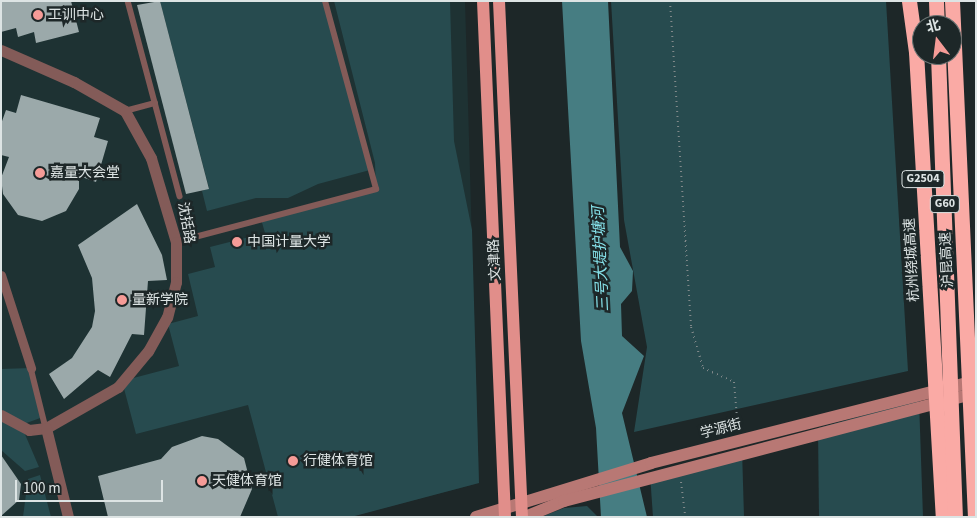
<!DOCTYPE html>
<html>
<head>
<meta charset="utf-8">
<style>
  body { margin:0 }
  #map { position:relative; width:977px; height:518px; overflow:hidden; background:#1d2728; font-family:"Source Sans 3","Noto Sans SC",sans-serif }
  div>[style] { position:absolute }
  .built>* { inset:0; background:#1e3233 }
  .green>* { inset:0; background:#274b4f }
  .water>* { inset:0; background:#467d82 }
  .building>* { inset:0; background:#9ba9aa }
  .path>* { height:2px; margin-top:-1px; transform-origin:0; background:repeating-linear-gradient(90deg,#81898a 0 1px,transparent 0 5px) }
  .service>* { height:5.5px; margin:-2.75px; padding:0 2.75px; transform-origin:2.75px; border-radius:2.75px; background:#835b58 }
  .pedestrian>* { height:9px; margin:-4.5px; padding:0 4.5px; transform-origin:4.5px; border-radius:4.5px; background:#835b58 }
  .minor>* { height:11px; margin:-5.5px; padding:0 5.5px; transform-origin:5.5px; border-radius:5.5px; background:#835b58 }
  .secondary>* { height:12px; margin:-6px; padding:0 6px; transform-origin:6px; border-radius:6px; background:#b87874 }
  .primary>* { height:12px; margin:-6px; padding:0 6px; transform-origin:6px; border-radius:6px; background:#e18e8a }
  .motorway>* { height:15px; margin:-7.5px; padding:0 7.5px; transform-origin:7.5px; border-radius:7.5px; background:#faaaa5 }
  .dots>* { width:14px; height:14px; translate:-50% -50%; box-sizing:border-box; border:2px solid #1d2728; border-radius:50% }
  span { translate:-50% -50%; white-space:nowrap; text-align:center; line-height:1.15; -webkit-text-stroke:5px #1d2728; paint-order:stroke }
  .shield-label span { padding:1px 4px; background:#1d2728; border:1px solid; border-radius:4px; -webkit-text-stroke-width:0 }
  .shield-label { font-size:12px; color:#dde4e4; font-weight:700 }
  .poi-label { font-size:14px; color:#dde4e4 }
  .left { translate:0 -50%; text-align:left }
  .street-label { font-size:14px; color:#dde4e4 }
  .water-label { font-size:15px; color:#86e2ea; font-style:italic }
  .frame { position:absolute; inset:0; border:2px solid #dde4e4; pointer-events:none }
  .north { position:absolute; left:912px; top:15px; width:50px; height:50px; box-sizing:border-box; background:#1d2728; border:1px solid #6a7373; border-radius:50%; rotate:345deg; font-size:14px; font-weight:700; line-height:20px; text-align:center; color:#dde4e4 }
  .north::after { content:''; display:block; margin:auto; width:18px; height:22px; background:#f59b97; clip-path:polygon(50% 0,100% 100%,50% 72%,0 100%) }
  .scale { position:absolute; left:15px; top:480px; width:148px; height:22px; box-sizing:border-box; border:2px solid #dde4e4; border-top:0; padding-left:6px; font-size:15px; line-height:18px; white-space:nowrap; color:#dde4e4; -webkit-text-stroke:4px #1d2728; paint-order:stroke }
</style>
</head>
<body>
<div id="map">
  <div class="built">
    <div style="clip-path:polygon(1px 1px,465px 1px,479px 483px,350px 517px,1px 517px)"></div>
  </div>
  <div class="green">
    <div style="clip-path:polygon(160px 1px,325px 1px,370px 170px,318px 184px,288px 198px,256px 198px,207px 211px,202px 191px,209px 188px)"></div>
    <div style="clip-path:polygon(334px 1px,450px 1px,454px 141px,472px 230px,479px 483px,351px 517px,278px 517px,248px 405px,136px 434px,122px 381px,179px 366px,168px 324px,198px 316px,188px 274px,215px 267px,210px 247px,265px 233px,261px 219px,376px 189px,375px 163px)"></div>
    <div style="clip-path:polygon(611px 1px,886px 1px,908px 371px,634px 432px,647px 347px,624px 220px)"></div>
    <div style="clip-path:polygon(31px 368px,43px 417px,21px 425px,39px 467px,25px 471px,1px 450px,1px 369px)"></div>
    <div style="clip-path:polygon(919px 400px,923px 517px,819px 517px,818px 428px)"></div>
    <div style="clip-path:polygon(742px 449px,744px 517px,653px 517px,650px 474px)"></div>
    <div style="clip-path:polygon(40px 475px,51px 517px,23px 517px,28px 479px)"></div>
    <div style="clip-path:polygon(587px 506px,598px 517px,541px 517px,564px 508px)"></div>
  </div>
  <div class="water">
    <div style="clip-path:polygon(562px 1px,608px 1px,620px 247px,633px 271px,632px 291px,621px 304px,622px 336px,644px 356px,622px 413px,647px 517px,601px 517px,596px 428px,581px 341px)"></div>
  </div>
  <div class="building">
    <div style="clip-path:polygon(1px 1px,71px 1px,79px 32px,36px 43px,34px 32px,18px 37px,16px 28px,1px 32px)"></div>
    <div style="clip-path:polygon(160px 1px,209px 189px,186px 194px,137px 5px)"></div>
    <div style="clip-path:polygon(21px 95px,100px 118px,94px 137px,108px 141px,96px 182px,79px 176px,79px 189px,66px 211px,42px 221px,18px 215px,3px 194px,1px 178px,9px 157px,1px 155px,1px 124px,6px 110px,16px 113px)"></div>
    <div style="clip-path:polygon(137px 204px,162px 255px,167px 280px,148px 281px,144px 335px,132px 334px,110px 377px,98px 370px,64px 399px,49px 374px,72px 358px,92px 327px,95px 311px,92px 278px,78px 245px)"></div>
    <div style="clip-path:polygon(202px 436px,218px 439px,244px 458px,252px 489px,240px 517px,108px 517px,98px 476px,161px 459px,172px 447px)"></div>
    <div style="clip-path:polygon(1px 455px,21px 484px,19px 500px,1px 516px)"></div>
  </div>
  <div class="path">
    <div style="left:670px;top:1px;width:327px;rotate:86.3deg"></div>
    <div style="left:691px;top:327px;width:43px;rotate:73.7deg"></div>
    <div style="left:703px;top:368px;width:34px;rotate:24deg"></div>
    <div style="left:734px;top:382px;width:48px;rotate:85.2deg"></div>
    <div style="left:681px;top:482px;width:35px;rotate:83deg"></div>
  </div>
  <div class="service">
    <div style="left:128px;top:1px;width:202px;rotate:75.1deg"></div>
    <div style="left:125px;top:111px;width:31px;rotate:-15deg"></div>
    <div style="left:176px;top:242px;width:207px;rotate:-14.8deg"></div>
    <div style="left:376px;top:189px;width:195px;rotate:-105.2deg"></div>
    <div style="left:31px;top:368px;width:62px;rotate:76deg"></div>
  </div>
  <div class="pedestrian">
    <div style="left:1px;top:275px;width:98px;rotate:72.1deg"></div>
  </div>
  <div class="minor">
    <div style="left:1px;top:50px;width:80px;rotate:23.7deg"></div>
    <div style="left:74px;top:82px;width:59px;rotate:29.6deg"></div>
    <div style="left:125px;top:111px;width:54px;rotate:61deg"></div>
    <div style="left:151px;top:158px;width:88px;rotate:73.4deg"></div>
    <div style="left:176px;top:242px;width:40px;rotate:90deg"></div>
    <div style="left:176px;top:282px;width:36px;rotate:104deg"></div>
    <div style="left:167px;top:317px;width:39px;rotate:119deg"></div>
    <div style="left:148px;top:351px;width:47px;rotate:129.8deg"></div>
    <div style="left:118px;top:387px;width:83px;rotate:150.3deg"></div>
    <div style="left:46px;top:428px;width:17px;rotate:173deg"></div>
    <div style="left:29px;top:430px;width:32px;rotate:-152deg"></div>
    <div style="left:46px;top:428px;width:92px;rotate:76.1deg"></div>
  </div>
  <div class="secondary">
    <div style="left:476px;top:517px;width:183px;rotate:-17.1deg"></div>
    <div style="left:651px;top:463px;width:335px;rotate:-14.2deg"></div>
    <div style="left:525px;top:517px;width:42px;rotate:-22.3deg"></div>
    <div style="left:564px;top:501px;width:426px;rotate:-14.7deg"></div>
  </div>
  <div class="primary">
    <div style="left:483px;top:1px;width:516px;rotate:87.56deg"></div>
    <div style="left:499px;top:1px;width:517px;rotate:87.45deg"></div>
  </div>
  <div class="motorway">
    <div style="left:909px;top:1px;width:51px;rotate:82.2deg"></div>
    <div style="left:916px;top:52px;width:466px;rotate:86.7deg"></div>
    <div style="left:936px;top:1px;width:24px;rotate:88deg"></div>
    <div style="left:952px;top:1px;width:517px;rotate:87.45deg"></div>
    <div style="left:938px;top:55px;width:462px;rotate:87.9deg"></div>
  </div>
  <div class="dots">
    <div style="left:38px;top:15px;background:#f59b97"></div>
    <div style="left:40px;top:173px;background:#f59b97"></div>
    <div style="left:237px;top:242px;background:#f59b97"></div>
    <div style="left:122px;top:300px;background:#f59b97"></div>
    <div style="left:293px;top:461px;background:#f59b97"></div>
    <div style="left:202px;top:481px;background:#f59b97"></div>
  </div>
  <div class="shield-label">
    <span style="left:923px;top:179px">G2504</span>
    <span style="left:945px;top:204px">G60</span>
  </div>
  <div class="poi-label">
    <span class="left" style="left:48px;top:15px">工训中心</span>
    <span class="left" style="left:50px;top:173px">嘉量大会堂</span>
    <span class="left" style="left:247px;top:242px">中国计量大学</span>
    <span class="left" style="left:132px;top:300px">量新学院</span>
    <span class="left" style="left:303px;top:461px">行健体育馆</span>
    <span class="left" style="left:212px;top:481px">天健体育馆</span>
  </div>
  <div class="street-label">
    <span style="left:186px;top:223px;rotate:80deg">沈括路</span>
    <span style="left:495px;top:260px;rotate:-93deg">文津路</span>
    <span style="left:912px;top:260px;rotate:-93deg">杭州绕城高速</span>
    <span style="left:947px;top:260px;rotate:-93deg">沪昆高速</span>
    <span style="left:721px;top:429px;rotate:-14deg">学源街</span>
  </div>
  <div class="water-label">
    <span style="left:601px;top:259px;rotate:-93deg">三号大堤护塘河</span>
  </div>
  <div class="frame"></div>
  <div class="north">北</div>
  <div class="scale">100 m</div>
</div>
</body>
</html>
